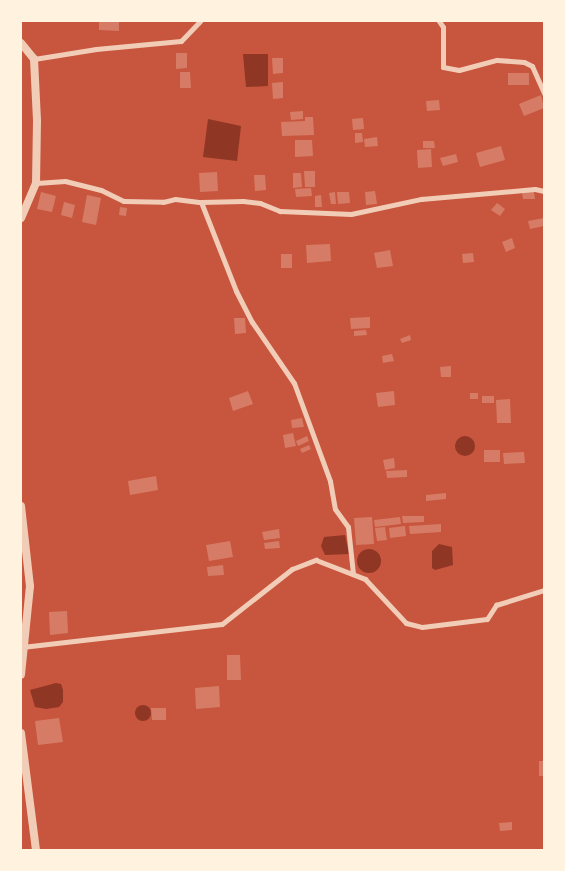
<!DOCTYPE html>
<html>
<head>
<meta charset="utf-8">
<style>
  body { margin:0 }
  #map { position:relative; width:565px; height:871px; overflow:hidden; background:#c8553d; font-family:"Asap Condensed",sans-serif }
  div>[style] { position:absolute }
  .water>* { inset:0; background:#8f3625 }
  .round { border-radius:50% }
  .building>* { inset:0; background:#d67c66 }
  .minor>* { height:5px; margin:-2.5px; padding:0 2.5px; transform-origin:2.5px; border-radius:2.5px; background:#f1ccb7 }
  .tertiary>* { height:8px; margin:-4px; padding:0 4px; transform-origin:4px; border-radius:4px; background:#f1ccb7 }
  span { translate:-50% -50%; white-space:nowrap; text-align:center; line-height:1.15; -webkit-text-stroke:4px #fff3e0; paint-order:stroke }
  .frame { position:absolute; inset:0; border:22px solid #fff3e0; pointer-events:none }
</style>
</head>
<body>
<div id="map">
  <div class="water">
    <div style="clip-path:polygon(243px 54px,268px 54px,268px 86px,246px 87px)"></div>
    <div style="clip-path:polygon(208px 119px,241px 126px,237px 161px,203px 157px)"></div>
    <div class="round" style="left:455px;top:436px;width:20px;height:20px"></div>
    <div style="clip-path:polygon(345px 535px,349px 554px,325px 555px,321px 546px,324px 537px)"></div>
    <div style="clip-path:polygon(439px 544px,452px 547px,453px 565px,435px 570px,432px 568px,432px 551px)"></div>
    <div class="round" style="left:357px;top:549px;width:24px;height:24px"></div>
    <div style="clip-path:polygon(56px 683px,61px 684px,63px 690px,63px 702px,59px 707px,46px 709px,35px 707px,30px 690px)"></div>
    <div class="round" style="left:135px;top:705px;width:16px;height:16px"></div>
  </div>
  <div class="building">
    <div style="clip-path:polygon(99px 21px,119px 21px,119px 31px,99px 30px)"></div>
    <div style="clip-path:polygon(176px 53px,187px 53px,187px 68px,176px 69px)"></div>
    <div style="clip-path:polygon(272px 58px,283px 58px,283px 73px,273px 74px)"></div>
    <div style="clip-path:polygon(180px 72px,190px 72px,191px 88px,180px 88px)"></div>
    <div style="clip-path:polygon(508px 73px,529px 73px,529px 85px,508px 85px)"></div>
    <div style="clip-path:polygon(283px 82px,283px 98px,273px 99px,272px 83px)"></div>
    <div style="clip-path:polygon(541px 95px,544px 108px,524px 116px,519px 104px)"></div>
    <div style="clip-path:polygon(439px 100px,440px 110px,427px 111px,426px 101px)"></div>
    <div style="clip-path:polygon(303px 111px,303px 119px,291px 120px,290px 112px)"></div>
    <div style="clip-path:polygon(305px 117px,313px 117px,314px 135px,282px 136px,281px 122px,305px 121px)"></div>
    <div style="clip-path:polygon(363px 118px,364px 129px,353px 130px,352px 119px)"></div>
    <div style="clip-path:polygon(355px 133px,362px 133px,363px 142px,355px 143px)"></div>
    <div style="clip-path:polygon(377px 137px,378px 146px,365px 147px,364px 139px)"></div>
    <div style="clip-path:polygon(295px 140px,312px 140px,313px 156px,295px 157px)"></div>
    <div style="clip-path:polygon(423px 141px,434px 141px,435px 148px,423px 148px)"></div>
    <div style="clip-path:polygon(501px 146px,505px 160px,480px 167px,476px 153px)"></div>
    <div style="clip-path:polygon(431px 149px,432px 167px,418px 168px,417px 150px)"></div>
    <div style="clip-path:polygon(456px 154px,458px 162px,443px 166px,440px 158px)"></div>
    <div style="clip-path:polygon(304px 171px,315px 171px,315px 187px,305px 187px)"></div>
    <div style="clip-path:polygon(217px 172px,218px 191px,200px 192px,199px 173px)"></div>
    <div style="clip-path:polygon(293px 173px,301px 173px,302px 187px,293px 188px)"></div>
    <div style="clip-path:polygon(254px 175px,265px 175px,266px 190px,255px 191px)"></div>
    <div style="clip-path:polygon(311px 188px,312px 196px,296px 197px,295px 189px)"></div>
    <div style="clip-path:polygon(375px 191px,377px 204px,366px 205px,365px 192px)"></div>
    <div style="clip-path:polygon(41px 192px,56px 196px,52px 212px,37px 209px)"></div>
    <div style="clip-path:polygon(335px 192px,336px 204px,331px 204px,329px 193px)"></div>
    <div style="clip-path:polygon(337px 192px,349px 192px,350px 203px,338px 204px)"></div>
    <div style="clip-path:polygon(522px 192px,534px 192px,535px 199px,523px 199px)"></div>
    <div style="clip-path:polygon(87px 195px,101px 198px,96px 225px,82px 222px)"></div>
    <div style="clip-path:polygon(321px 195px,322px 207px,315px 207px,315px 196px)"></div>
    <div style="clip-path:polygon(64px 202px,75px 205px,72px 218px,61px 215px)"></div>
    <div style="clip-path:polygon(497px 203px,505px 209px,500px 216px,491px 210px)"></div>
    <div style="clip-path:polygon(120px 207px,127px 208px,126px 216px,119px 215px)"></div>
    <div style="clip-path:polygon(544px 218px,544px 226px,530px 229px,528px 221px)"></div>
    <div style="clip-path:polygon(512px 238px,515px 248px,506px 252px,502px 242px)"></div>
    <div style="clip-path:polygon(330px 244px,331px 261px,307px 263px,306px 245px)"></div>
    <div style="clip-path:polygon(390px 250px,393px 266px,377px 268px,374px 253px)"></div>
    <div style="clip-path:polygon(473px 253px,474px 262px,463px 263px,462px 254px)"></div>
    <div style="clip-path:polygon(281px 254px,292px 254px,292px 268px,281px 268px)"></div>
    <div style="clip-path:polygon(370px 317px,370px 328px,351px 329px,350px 318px)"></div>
    <div style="clip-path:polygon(234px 318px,245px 318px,246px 333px,235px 334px)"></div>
    <div style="clip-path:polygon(366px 330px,367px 335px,354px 336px,354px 331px)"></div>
    <div style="clip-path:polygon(410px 335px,411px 340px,402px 343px,400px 339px)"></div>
    <div style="clip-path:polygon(392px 354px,394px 361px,383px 363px,382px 356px)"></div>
    <div style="clip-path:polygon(451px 366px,451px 377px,441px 377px,440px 367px)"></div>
    <div style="clip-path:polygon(248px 391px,253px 404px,233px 411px,229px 398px)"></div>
    <div style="clip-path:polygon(394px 391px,395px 405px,378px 407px,376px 393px)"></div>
    <div style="clip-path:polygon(470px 393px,478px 393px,478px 399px,470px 399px)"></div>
    <div style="clip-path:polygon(482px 396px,494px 396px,494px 403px,482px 403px)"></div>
    <div style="clip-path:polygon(510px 399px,511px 423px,497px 423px,496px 400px)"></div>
    <div style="clip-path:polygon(302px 418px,304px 427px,292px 428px,291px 420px)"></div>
    <div style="clip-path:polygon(293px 433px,296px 446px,285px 448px,283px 435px)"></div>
    <div style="clip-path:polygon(307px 436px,309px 441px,298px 446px,296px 441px)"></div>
    <div style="clip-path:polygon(309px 445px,311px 449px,302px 453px,300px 449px)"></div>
    <div style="clip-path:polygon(484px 450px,500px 450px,500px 462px,484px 462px)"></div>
    <div style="clip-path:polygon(524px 452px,525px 463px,504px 464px,503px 453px)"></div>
    <div style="clip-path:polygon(394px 458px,395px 468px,385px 470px,383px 460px)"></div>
    <div style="clip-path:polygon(407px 470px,407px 477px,387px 478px,386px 471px)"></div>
    <div style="clip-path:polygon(156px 476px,158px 490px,130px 495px,128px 481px)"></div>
    <div style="clip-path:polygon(446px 493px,446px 499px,426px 501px,426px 495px)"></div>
    <div style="clip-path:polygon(402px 516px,424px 516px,424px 522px,403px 523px)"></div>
    <div style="clip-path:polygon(372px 517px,374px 544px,356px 545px,354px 518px)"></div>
    <div style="clip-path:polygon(400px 517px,401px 524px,375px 527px,374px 520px)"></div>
    <div style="clip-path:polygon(441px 524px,441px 532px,410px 534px,409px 526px)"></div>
    <div style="clip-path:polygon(405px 526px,406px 536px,390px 538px,389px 528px)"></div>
    <div style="clip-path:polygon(385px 527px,387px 540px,377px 541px,375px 528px)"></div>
    <div style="clip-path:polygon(279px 529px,280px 538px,264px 540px,262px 532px)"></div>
    <div style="clip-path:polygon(230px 541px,233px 557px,209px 561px,206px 545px)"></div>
    <div style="clip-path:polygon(279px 541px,280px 548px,265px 549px,264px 543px)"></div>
    <div style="clip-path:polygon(223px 565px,224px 575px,208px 576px,207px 567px)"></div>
    <div style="clip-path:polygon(67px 611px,68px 633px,50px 635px,49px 612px)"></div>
    <div style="clip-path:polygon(227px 655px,240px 655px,241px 680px,227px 680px)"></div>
    <div style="clip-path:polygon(219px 686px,220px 707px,196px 709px,195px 688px)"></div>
    <div style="clip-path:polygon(151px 708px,166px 708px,166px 720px,152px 720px)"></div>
    <div style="clip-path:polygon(59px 718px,63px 742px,38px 745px,35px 721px)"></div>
    <div style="clip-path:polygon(539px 761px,544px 761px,544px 776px,539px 776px)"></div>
    <div style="clip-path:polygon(512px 822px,512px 830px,500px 831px,499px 823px)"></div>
  </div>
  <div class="minor">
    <div style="left:439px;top:21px;width:7px;rotate:56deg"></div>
    <div style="left:443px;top:27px;width:40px;rotate:90deg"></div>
    <div style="left:443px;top:67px;width:16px;rotate:11deg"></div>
    <div style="left:459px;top:70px;width:39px;rotate:-15deg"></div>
    <div style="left:497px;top:60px;width:27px;rotate:4deg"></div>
    <div style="left:524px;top:62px;width:9px;rotate:27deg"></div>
    <div style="left:532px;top:66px;width:30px;rotate:66deg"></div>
    <div style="left:34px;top:59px;width:63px;rotate:-9.2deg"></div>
    <div style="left:96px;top:49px;width:85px;rotate:-5.4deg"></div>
    <div style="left:181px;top:41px;width:28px;rotate:-46deg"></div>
    <div style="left:36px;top:183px;width:29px;rotate:-4deg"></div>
    <div style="left:65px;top:181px;width:37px;rotate:14deg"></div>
    <div style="left:101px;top:190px;width:25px;rotate:26deg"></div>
    <div style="left:124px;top:201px;width:39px;rotate:1deg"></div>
    <div style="left:163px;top:202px;width:12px;rotate:-14deg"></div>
    <div style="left:175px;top:199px;width:26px;rotate:7deg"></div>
    <div style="left:201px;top:202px;width:96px;rotate:68.5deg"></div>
    <div style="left:236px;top:291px;width:35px;rotate:63deg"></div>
    <div style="left:252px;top:322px;width:74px;rotate:55.5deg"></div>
    <div style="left:294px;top:383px;width:104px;rotate:69.8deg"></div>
    <div style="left:330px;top:481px;width:28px;rotate:80deg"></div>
    <div style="left:335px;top:509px;width:22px;rotate:54deg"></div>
    <div style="left:348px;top:527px;width:47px;rotate:83.9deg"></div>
    <div style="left:201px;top:202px;width:42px;rotate:-1.4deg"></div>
    <div style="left:243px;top:201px;width:17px;rotate:7deg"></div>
    <div style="left:260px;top:203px;width:22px;rotate:22deg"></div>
    <div style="left:280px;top:211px;width:71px;rotate:2.4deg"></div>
    <div style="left:351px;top:214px;width:72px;rotate:-12.1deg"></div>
    <div style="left:421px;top:199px;width:114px;rotate:-5deg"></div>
    <div style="left:535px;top:189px;width:9px;rotate:13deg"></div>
    <div style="left:22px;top:647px;width:201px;rotate:-6.6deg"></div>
    <div style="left:222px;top:624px;width:89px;rotate:-38.2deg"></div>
    <div style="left:292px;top:569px;width:26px;rotate:-21deg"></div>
    <div style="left:316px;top:560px;width:53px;rotate:21.2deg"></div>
    <div style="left:365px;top:579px;width:60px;rotate:47deg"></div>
    <div style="left:406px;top:623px;width:16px;rotate:14deg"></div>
    <div style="left:422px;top:627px;width:65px;rotate:-7deg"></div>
    <div style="left:487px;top:619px;width:17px;rotate:-57deg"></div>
    <div style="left:496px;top:605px;width:50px;rotate:-17.4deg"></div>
  </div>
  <div class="tertiary">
    <div style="left:21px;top:43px;width:21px;rotate:51deg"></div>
    <div style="left:34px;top:59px;width:62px;rotate:87.2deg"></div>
    <div style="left:37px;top:121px;width:62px;rotate:90.9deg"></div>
    <div style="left:36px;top:183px;width:38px;rotate:113deg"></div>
    <div style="left:21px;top:506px;width:81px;rotate:83.6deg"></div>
    <div style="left:30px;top:586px;width:89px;rotate:95.8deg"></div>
    <div style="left:21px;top:733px;width:118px;rotate:82.7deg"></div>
  </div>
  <div class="frame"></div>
</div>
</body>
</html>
